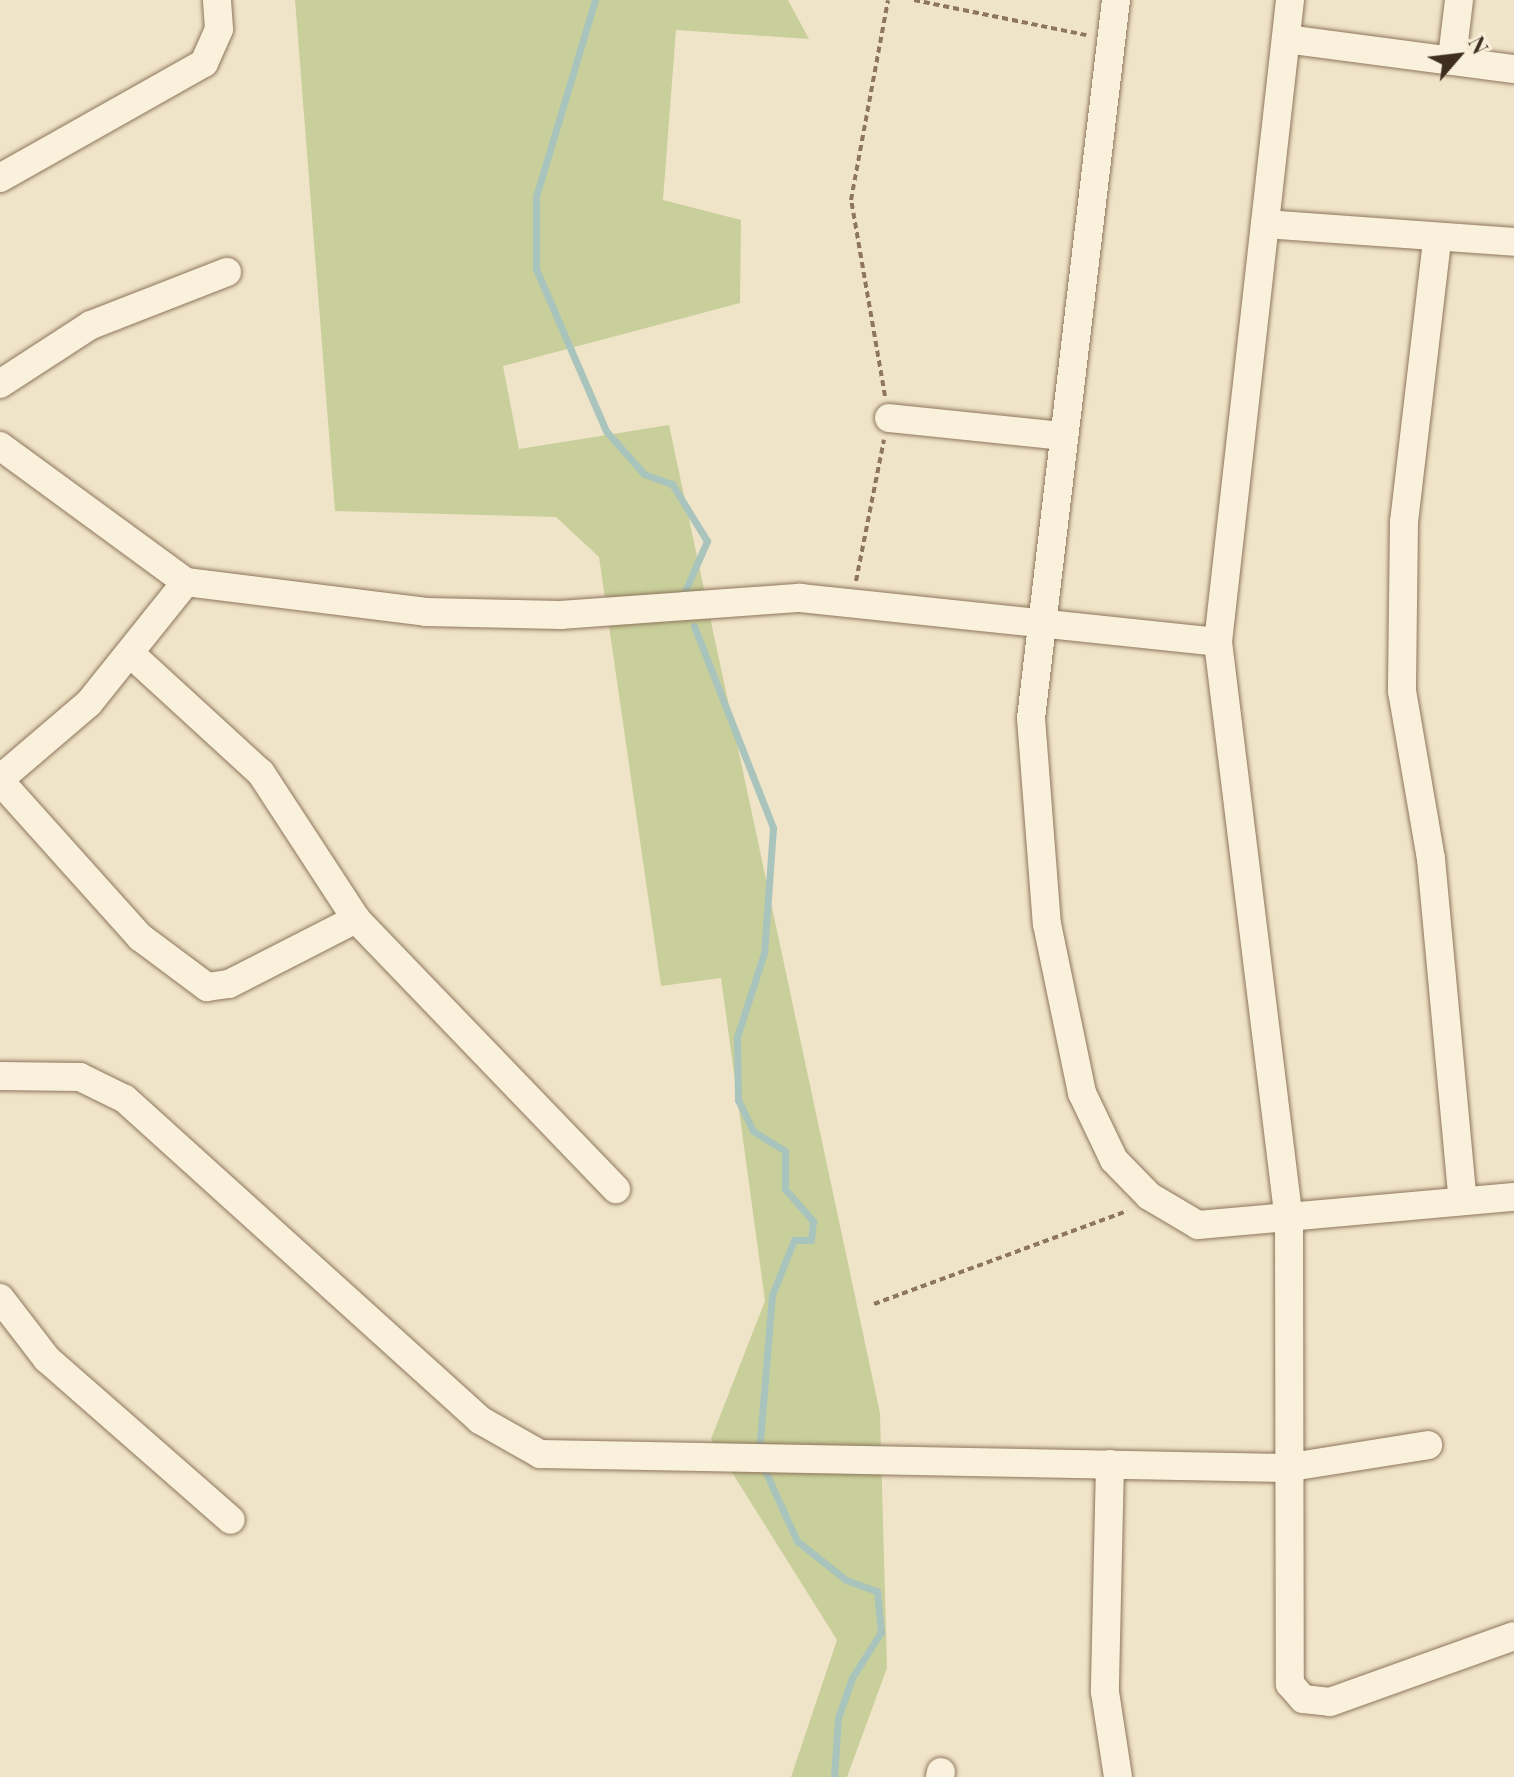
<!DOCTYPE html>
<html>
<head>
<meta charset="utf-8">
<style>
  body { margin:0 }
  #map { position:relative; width:1514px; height:1777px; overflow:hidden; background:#f0e4c8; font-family:"Playfair Display",serif }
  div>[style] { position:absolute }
  .green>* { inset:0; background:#c9cf9b }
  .stream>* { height:7px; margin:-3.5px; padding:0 3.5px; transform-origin:3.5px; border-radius:3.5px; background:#a9c4bc }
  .path>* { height:4px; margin-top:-2px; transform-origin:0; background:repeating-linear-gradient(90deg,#8d765c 0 6px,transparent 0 10px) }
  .roads { filter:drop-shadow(0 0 2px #8d765c) drop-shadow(0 0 2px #8d765c) }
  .minor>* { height:28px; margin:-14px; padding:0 14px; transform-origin:14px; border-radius:14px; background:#faf1dc }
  span { translate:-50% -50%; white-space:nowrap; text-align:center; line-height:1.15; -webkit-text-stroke:8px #f7eed8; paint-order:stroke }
  .north { position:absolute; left:1418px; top:16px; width:80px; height:80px; -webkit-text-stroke:6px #f7eed8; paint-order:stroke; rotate:62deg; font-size:22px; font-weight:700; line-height:32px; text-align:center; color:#3d2e20 }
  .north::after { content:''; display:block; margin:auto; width:28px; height:36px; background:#3d2e20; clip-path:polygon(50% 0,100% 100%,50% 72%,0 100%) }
</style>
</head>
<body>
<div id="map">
  <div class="green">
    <div style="clip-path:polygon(295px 0,788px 0,809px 39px,676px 30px,663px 200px,741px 220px,740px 303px,503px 366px,519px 449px,669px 425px,880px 1413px,887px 1668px,847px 1777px,791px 1777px,837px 1640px,711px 1439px,765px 1301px,721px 978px,661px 986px,599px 557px,556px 517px,335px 511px)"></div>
  </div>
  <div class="stream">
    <div style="left:595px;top:0;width:206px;rotate:106.7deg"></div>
    <div style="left:536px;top:197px;width:72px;rotate:90deg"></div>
    <div style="left:536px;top:269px;width:176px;rotate:66.6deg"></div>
    <div style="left:606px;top:431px;width:57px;rotate:48.5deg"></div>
    <div style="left:644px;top:474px;width:30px;rotate:20deg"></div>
    <div style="left:672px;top:484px;width:67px;rotate:58.4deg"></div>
    <div style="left:707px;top:541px;width:55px;rotate:113.7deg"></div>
    <div style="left:694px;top:626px;width:217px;rotate:68.6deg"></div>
    <div style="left:773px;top:828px;width:125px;rotate:94.1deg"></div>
    <div style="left:764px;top:953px;width:88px;rotate:107.8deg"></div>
    <div style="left:737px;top:1037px;width:63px;rotate:89.1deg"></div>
    <div style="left:738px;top:1100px;width:34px;rotate:64deg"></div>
    <div style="left:753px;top:1131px;width:38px;rotate:32deg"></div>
    <div style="left:785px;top:1151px;width:38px;rotate:90deg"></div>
    <div style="left:785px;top:1189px;width:43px;rotate:48.8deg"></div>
    <div style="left:813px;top:1221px;width:19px;rotate:96deg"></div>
    <div style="left:811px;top:1240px;width:17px;rotate:180deg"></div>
    <div style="left:794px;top:1240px;width:59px;rotate:111.8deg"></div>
    <div style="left:772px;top:1295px;width:158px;rotate:94.7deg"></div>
    <div style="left:762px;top:1464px;width:85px;rotate:65.6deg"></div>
    <div style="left:797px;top:1541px;width:63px;rotate:38.5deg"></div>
    <div style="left:846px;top:1580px;width:33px;rotate:20deg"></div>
    <div style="left:877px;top:1591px;width:41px;rotate:84.4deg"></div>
    <div style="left:881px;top:1632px;width:54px;rotate:122.2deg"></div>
    <div style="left:852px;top:1678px;width:42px;rotate:109.3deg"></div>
    <div style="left:838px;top:1718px;width:59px;rotate:93.9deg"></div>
  </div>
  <div class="path">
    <div style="left:914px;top:0;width:176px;rotate:11.5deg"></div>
    <div style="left:885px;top:396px;width:199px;rotate:-99.8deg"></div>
    <div style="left:851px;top:200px;width:203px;rotate:-79.5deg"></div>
    <div style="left:856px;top:581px;width:144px;rotate:-78.8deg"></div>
    <div style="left:874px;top:1304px;width:270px;rotate:-20.2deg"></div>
  </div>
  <div class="roads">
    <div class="minor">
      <div style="left:1116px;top:0;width:723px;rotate:96.75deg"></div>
      <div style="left:1031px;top:718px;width:207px;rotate:85.6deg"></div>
      <div style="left:1047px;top:924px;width:173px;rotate:78.3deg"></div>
      <div style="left:1082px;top:1093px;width:74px;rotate:64.5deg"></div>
      <div style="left:1114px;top:1160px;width:50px;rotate:45.8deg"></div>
      <div style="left:1149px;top:1196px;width:57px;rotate:30.6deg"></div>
      <div style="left:1198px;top:1225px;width:317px;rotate:-5.1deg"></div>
      <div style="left:1290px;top:0;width:646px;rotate:96.4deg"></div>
      <div style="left:1218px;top:642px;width:583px;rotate:83.01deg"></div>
      <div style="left:1289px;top:1221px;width:463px;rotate:89.9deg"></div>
      <div style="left:1290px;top:1684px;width:20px;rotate:49deg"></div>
      <div style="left:1303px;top:1699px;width:27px;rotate:6deg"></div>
      <div style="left:1330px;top:1702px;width:195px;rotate:-19.7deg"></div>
      <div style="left:1286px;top:39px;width:230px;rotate:7.5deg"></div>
      <div style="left:1452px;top:58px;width:58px;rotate:-83.1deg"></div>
      <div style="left:0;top:178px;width:234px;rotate:-29.4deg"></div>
      <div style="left:204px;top:63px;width:37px;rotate:-66deg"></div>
      <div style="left:219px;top:29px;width:29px;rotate:-94deg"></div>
      <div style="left:1265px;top:224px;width:250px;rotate:4.1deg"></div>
      <div style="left:1437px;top:241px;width:283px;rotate:96.7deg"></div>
      <div style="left:1404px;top:522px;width:169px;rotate:90.7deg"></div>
      <div style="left:1402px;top:691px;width:170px;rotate:80.2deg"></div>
      <div style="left:1431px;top:859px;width:343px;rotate:84.7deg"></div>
      <div style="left:0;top:384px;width:108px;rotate:-33deg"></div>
      <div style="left:91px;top:325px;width:146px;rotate:-21.3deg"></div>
      <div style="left:889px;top:418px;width:174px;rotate:5.9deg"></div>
      <div style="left:0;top:446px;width:230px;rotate:36.2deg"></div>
      <div style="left:186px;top:582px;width:242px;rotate:7.1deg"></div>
      <div style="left:426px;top:612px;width:134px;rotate:1.3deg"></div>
      <div style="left:560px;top:615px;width:241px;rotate:-4.1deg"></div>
      <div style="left:800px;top:598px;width:420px;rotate:6deg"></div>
      <div style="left:132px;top:655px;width:175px;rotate:42.5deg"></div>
      <div style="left:261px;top:773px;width:174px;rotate:56.9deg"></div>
      <div style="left:356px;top:919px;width:375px;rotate:46.1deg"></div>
      <div style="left:0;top:779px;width:117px;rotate:-40.5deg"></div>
      <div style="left:89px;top:703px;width:155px;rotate:-51.3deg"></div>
      <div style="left:0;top:781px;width:210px;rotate:48.1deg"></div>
      <div style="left:140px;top:937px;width:84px;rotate:36.7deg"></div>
      <div style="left:207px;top:987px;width:22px;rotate:-8deg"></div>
      <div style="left:229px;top:984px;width:143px;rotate:-27.1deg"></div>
      <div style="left:0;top:1076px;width:80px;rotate:0.7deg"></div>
      <div style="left:80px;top:1077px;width:50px;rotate:26.1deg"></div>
      <div style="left:125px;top:1099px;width:479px;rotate:42.1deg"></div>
      <div style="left:480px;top:1420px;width:69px;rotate:29.5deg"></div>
      <div style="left:540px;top:1454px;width:745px;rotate:1.08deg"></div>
      <div style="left:1285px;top:1468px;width:145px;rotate:-9.1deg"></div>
      <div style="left:0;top:1298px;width:77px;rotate:52.4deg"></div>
      <div style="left:47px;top:1359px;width:244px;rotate:41.2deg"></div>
      <div style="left:1110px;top:1464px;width:228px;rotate:91.3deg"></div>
      <div style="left:1105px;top:1692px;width:86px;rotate:81.3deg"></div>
      <div style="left:940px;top:1777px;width:5px;rotate:-79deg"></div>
    </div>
  </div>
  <div class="north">N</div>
</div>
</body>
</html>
